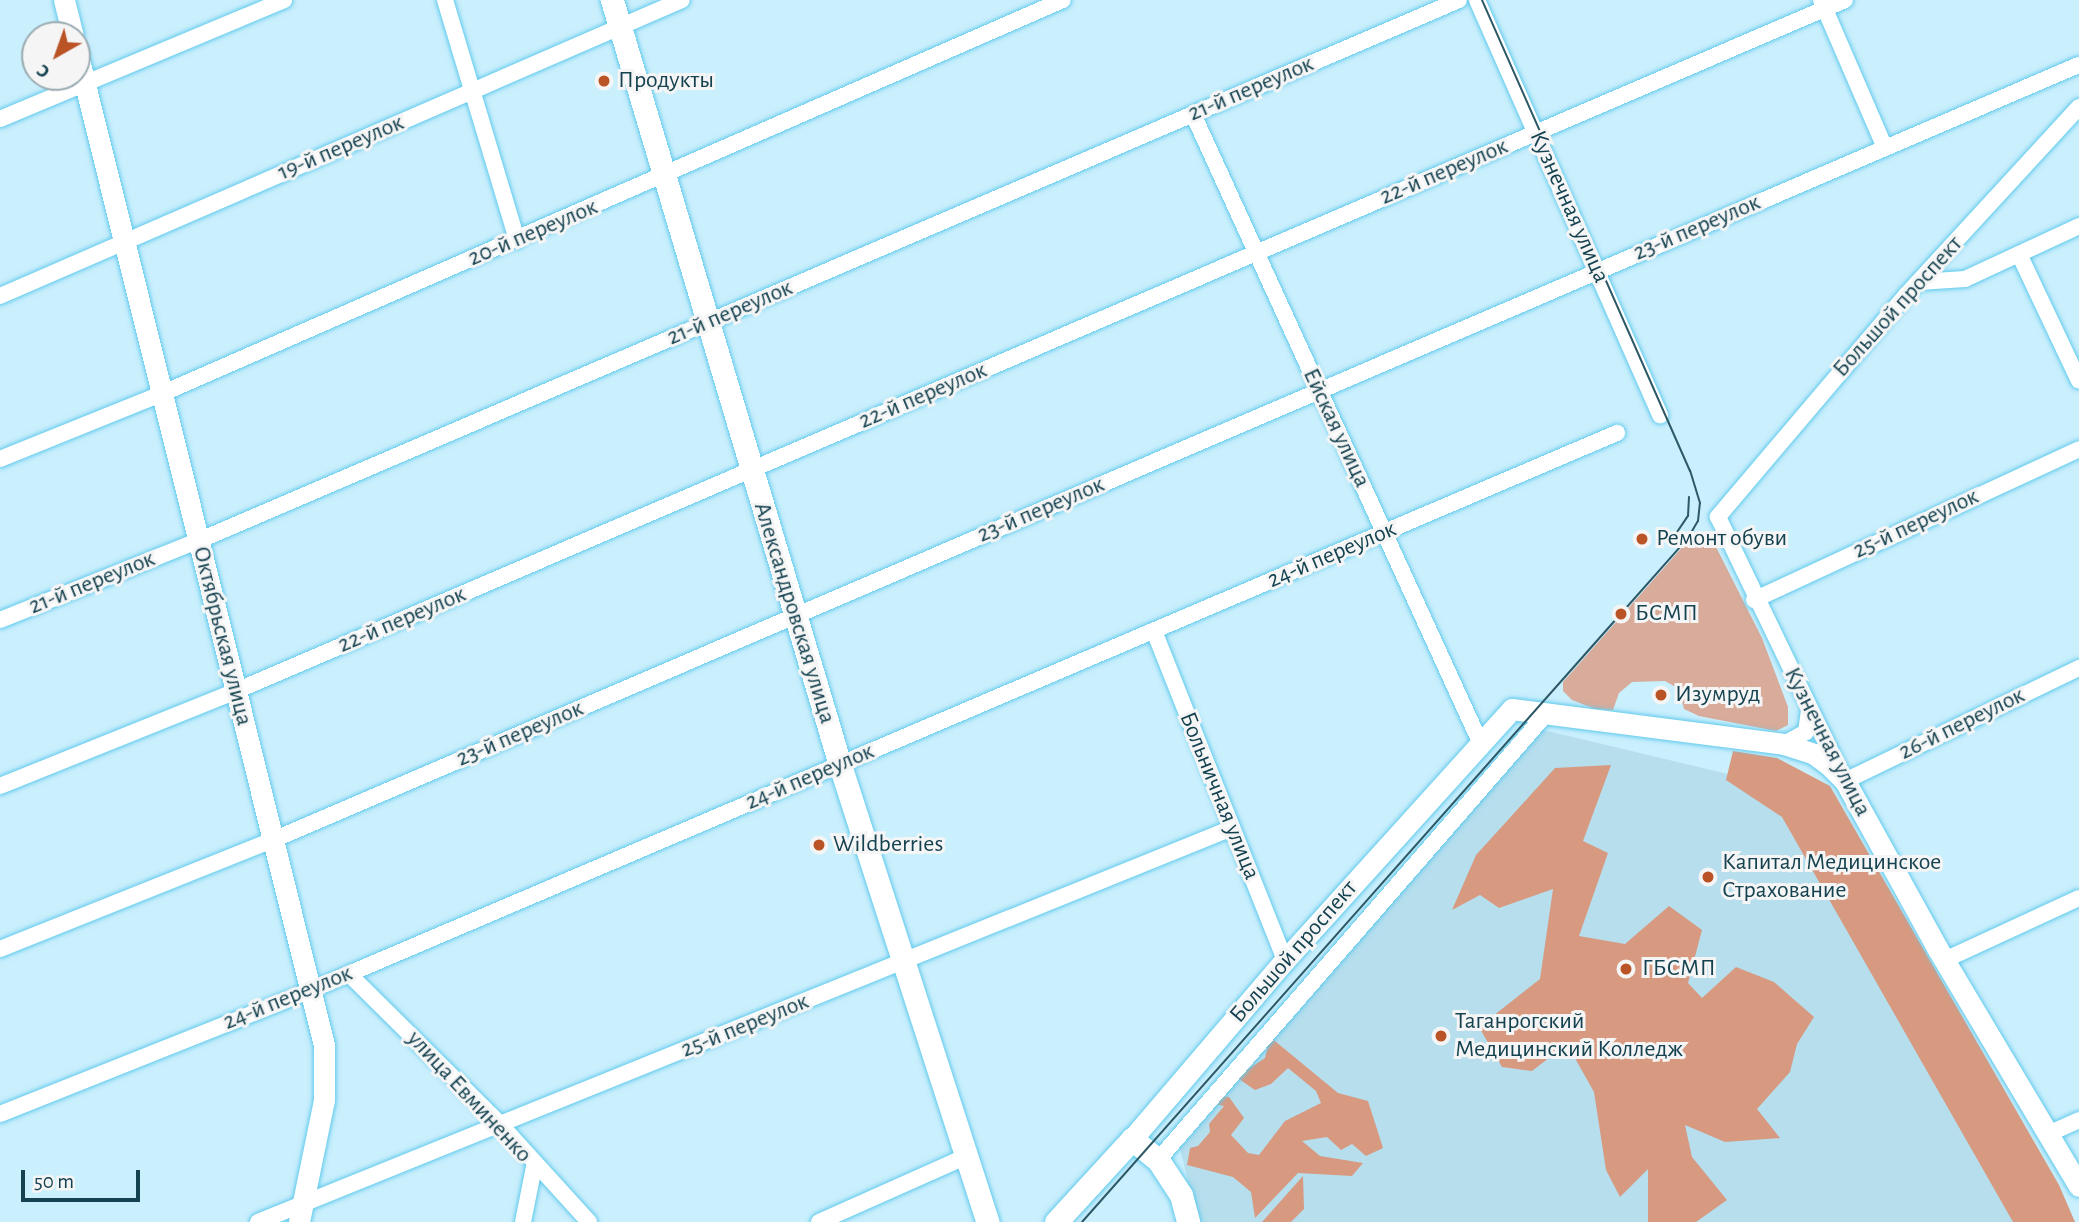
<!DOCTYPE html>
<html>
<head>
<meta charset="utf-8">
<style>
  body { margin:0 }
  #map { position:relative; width:2079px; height:1222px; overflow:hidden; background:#caeffd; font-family:"Alegreya Sans",sans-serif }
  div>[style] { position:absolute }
  .built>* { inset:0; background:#b6deed }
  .green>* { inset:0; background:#d8ab9a }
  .forest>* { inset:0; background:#d79a81 }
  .roads { filter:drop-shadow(0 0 2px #62caec) drop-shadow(0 0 2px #62caec) }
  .minor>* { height:16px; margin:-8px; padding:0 8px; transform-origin:8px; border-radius:8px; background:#fff }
  .tertiary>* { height:21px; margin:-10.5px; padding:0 10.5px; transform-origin:10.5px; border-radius:10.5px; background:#fff }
  .secondary>* { height:23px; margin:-11.5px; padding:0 11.5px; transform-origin:11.5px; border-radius:11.5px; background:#fff }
  .tram>* { height:2px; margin:-1px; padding:0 1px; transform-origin:1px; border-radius:1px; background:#2d5967 }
  .dots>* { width:19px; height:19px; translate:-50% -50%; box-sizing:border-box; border:4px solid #f5f5f5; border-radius:50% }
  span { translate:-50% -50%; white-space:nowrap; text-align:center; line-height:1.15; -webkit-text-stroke:6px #f5f5f5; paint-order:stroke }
  .poi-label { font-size:24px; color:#154250 }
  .left { translate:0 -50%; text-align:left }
  .street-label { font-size:24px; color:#154250 }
  .north { position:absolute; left:21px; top:21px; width:70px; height:70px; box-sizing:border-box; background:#f5f5f5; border:2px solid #9badb3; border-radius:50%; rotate:220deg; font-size:19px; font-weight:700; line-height:28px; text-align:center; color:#154250 }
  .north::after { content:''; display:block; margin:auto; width:24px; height:32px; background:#ba5426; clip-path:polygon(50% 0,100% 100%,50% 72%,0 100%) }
  .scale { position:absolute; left:21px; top:1170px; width:119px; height:32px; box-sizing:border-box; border:4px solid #154250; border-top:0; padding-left:9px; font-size:21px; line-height:24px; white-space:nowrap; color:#154250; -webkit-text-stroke:5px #f5f5f5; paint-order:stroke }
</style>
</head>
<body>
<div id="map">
  <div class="built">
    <div style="clip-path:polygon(1535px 728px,1828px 798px,2072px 1222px,1198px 1222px,1178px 1140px)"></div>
  </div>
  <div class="green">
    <div style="clip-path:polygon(1693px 535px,1713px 541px,1762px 638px,1788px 707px,1788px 725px,1776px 731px,1699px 716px,1684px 709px,1679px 689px,1665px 681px,1632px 682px,1619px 693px,1613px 710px,1595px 709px,1572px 700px,1563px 691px,1563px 682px)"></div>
  </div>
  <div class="forest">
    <div style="clip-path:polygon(1733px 751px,1777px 758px,1830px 786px,2059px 1185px,2075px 1222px,2013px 1222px,1782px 817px,1726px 780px)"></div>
    <div style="clip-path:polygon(1611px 765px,1583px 841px,1608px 853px,1579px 936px,1625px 944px,1669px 906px,1702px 930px,1688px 983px,1702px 998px,1736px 967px,1774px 982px,1814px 1017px,1797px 1044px,1790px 1072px,1757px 1109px,1780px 1138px,1725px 1142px,1685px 1125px,1692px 1157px,1727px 1200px,1696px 1222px,1648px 1222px,1648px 1169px,1620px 1197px,1606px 1170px,1594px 1092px,1567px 1044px,1532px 1071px,1502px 1067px,1479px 1027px,1540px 979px,1553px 889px,1499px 908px,1480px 895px,1452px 910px,1476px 855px,1555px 768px)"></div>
    <div style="clip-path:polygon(1270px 1037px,1338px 1093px,1368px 1101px,1383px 1148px,1366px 1156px,1352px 1144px,1341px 1150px,1327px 1137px,1302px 1141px,1320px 1156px,1363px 1163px,1352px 1176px,1298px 1173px,1255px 1218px,1251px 1192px,1233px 1177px,1187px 1165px,1190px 1148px,1198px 1146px,1210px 1132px,1209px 1124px,1224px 1106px,1213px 1104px,1222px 1096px,1229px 1097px,1244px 1118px,1231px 1135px,1248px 1153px,1259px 1155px,1285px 1121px,1321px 1103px,1316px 1091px,1288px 1068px,1271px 1084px,1255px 1090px,1236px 1077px,1265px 1058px)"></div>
    <div style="clip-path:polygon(1303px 1176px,1304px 1209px,1291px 1222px,1262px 1222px)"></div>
  </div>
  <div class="roads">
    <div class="minor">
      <div style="left:445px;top:0;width:251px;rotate:73.3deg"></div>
      <div style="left:1477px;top:0;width:454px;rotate:66.2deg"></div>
      <div style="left:1821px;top:0;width:161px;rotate:66.6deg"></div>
      <div style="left:2079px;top:107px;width:255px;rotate:132.6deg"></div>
      <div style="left:1906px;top:295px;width:291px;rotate:130.3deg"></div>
      <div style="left:1718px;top:517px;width:293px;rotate:64.3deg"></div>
      <div style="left:1845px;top:781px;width:260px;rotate:-25.8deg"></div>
      <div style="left:1193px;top:114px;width:690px;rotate:65.44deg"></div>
      <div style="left:0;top:119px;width:308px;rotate:-22.7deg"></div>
      <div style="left:2019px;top:254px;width:140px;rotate:64.7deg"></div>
      <div style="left:1919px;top:282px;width:46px;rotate:-3.7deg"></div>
      <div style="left:1965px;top:279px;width:126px;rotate:-24.9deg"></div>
      <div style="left:0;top:296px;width:743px;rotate:-23.46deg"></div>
      <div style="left:0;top:459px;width:174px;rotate:-22deg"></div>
      <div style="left:161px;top:394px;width:984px;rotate:-23.6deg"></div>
      <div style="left:1754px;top:600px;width:358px;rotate:-24.9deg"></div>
      <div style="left:0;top:620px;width:213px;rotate:-21.8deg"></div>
      <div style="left:198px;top:541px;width:1372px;rotate:-23.22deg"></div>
      <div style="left:1154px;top:631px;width:354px;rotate:68.3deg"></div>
      <div style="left:1784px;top:744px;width:25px;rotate:-29deg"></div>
      <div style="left:1806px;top:732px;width:22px;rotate:-82deg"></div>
      <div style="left:0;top:786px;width:254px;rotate:-21.9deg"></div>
      <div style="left:236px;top:691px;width:1751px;rotate:-23.24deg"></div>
      <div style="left:0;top:949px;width:294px;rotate:-21.8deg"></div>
      <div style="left:273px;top:840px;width:1965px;rotate:-23.23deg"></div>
      <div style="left:1947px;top:959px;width:145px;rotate:-24.8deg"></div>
      <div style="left:349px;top:974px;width:214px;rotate:44.8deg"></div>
      <div style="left:501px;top:1125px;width:131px;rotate:47.8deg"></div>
      <div style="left:0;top:1114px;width:335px;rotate:-21.7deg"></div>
      <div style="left:311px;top:990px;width:1420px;rotate:-23.1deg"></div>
      <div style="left:2048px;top:1134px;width:34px;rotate:-24deg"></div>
      <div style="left:1158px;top:1160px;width:591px;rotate:-48.98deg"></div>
      <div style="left:258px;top:1222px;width:1051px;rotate:-22.02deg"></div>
      <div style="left:523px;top:1222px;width:56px;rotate:-78.7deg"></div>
      <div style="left:819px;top:1222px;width:160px;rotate:-24deg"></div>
    </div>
    <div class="tertiary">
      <div style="left:64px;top:0;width:36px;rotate:76deg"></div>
      <div style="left:77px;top:52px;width:1023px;rotate:76.03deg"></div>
      <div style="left:324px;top:1045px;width:55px;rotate:90deg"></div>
      <div style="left:324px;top:1100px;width:125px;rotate:101.6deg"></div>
      <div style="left:1132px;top:1139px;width:235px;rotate:-49.5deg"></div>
      <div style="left:1285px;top:960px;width:338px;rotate:-47.9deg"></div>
      <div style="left:1512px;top:709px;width:274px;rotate:7.3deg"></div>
      <div style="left:1784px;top:744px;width:32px;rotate:18deg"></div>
      <div style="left:1814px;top:754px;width:19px;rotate:36deg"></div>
      <div style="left:1829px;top:765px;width:23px;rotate:45deg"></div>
      <div style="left:1845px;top:781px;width:191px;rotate:61.1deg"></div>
      <div style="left:1937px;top:948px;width:277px;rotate:59.2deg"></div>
    </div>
    <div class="secondary">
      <div style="left:612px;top:0;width:798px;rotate:73.4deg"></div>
      <div style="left:840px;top:765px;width:480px;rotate:72.1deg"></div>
      <div style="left:1056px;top:1222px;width:113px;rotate:-47.5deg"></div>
      <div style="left:1132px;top:1139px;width:33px;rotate:39deg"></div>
      <div style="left:1158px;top:1160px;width:42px;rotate:56.7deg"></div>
      <div style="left:1181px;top:1195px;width:28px;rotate:75deg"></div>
    </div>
  </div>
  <div class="tram">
    <div style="left:1671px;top:541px;width:30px;rotate:-56deg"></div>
    <div style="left:1688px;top:516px;width:19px;rotate:-87deg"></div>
    <div style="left:1082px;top:1222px;width:914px;rotate:-48.46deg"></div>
    <div style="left:1688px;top:538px;width:20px;rotate:-60deg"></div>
    <div style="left:1698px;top:521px;width:18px;rotate:-84deg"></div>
    <div style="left:1700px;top:503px;width:34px;rotate:-107deg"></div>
    <div style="left:1690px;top:471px;width:515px;rotate:-113.83deg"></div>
  </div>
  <div class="dots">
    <div style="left:604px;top:81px;background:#ba5426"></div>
    <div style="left:1642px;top:539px;background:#ba5426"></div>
    <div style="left:1621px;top:614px;background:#ba5426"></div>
    <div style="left:1661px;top:695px;background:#ba5426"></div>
    <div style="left:819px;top:845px;background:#ba5426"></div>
    <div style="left:1708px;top:877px;background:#ba5426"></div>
    <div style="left:1626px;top:969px;background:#ba5426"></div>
    <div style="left:1441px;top:1036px;background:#ba5426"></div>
  </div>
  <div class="poi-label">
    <span class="left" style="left:618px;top:81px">Продукты</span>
    <span class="left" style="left:1656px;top:539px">Ремонт обуви</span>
    <span class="left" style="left:1635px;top:614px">БСМП</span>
    <span class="left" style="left:1675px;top:695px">Изумруд</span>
    <span class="left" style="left:833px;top:845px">Wildberries</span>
    <span class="left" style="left:1722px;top:877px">Капитал Медицинское<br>Страхование</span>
    <span class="left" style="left:1642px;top:969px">ГБСМП</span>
    <span class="left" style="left:1455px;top:1036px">Таганрогский<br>Медицинский Колледж</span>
  </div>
  <div class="street-label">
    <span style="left:1251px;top:89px;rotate:-23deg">21-й переулок</span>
    <span style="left:341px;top:148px;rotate:-23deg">19-й переулок</span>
    <span style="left:1444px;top:172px;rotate:-23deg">22-й переулок</span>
    <span style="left:1569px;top:207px;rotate:66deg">Кузнечная улица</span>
    <span style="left:1697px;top:228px;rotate:-23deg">23-й переулок</span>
    <span style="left:533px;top:233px;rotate:-23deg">20-й переулок</span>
    <span style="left:1898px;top:307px;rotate:-48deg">Большой проспект</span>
    <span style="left:730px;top:313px;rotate:-23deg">21-й переулок</span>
    <span style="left:923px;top:396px;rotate:-23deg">22-й переулок</span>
    <span style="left:1336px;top:428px;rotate:65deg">Ейская улица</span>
    <span style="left:1041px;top:510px;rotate:-23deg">23-й переулок</span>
    <span style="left:1916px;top:524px;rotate:-25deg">25-й переулок</span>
    <span style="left:1332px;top:555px;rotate:-23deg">24-й переулок</span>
    <span style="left:92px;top:583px;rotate:-22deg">21-й переулок</span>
    <span style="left:794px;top:613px;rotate:73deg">Александровская улица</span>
    <span style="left:402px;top:620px;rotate:-23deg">22-й переулок</span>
    <span style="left:222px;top:636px;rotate:76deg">Октябрьская улица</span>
    <span style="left:1962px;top:724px;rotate:-26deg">26-й переулок</span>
    <span style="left:520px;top:734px;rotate:-23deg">23-й переулок</span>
    <span style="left:1827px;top:742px;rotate:63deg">Кузнечная улица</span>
    <span style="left:810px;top:777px;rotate:-23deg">24-й переулок</span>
    <span style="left:1219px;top:796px;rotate:68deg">Больничная улица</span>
    <span style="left:1294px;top:952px;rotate:-49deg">Большой проспект</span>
    <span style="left:288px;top:998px;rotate:-22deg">24-й переулок</span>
    <span style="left:745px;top:1026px;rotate:-22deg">25-й переулок</span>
    <span style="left:469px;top:1097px;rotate:47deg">улица Евминенко</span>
  </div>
  <div class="north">С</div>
  <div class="scale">50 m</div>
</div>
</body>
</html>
